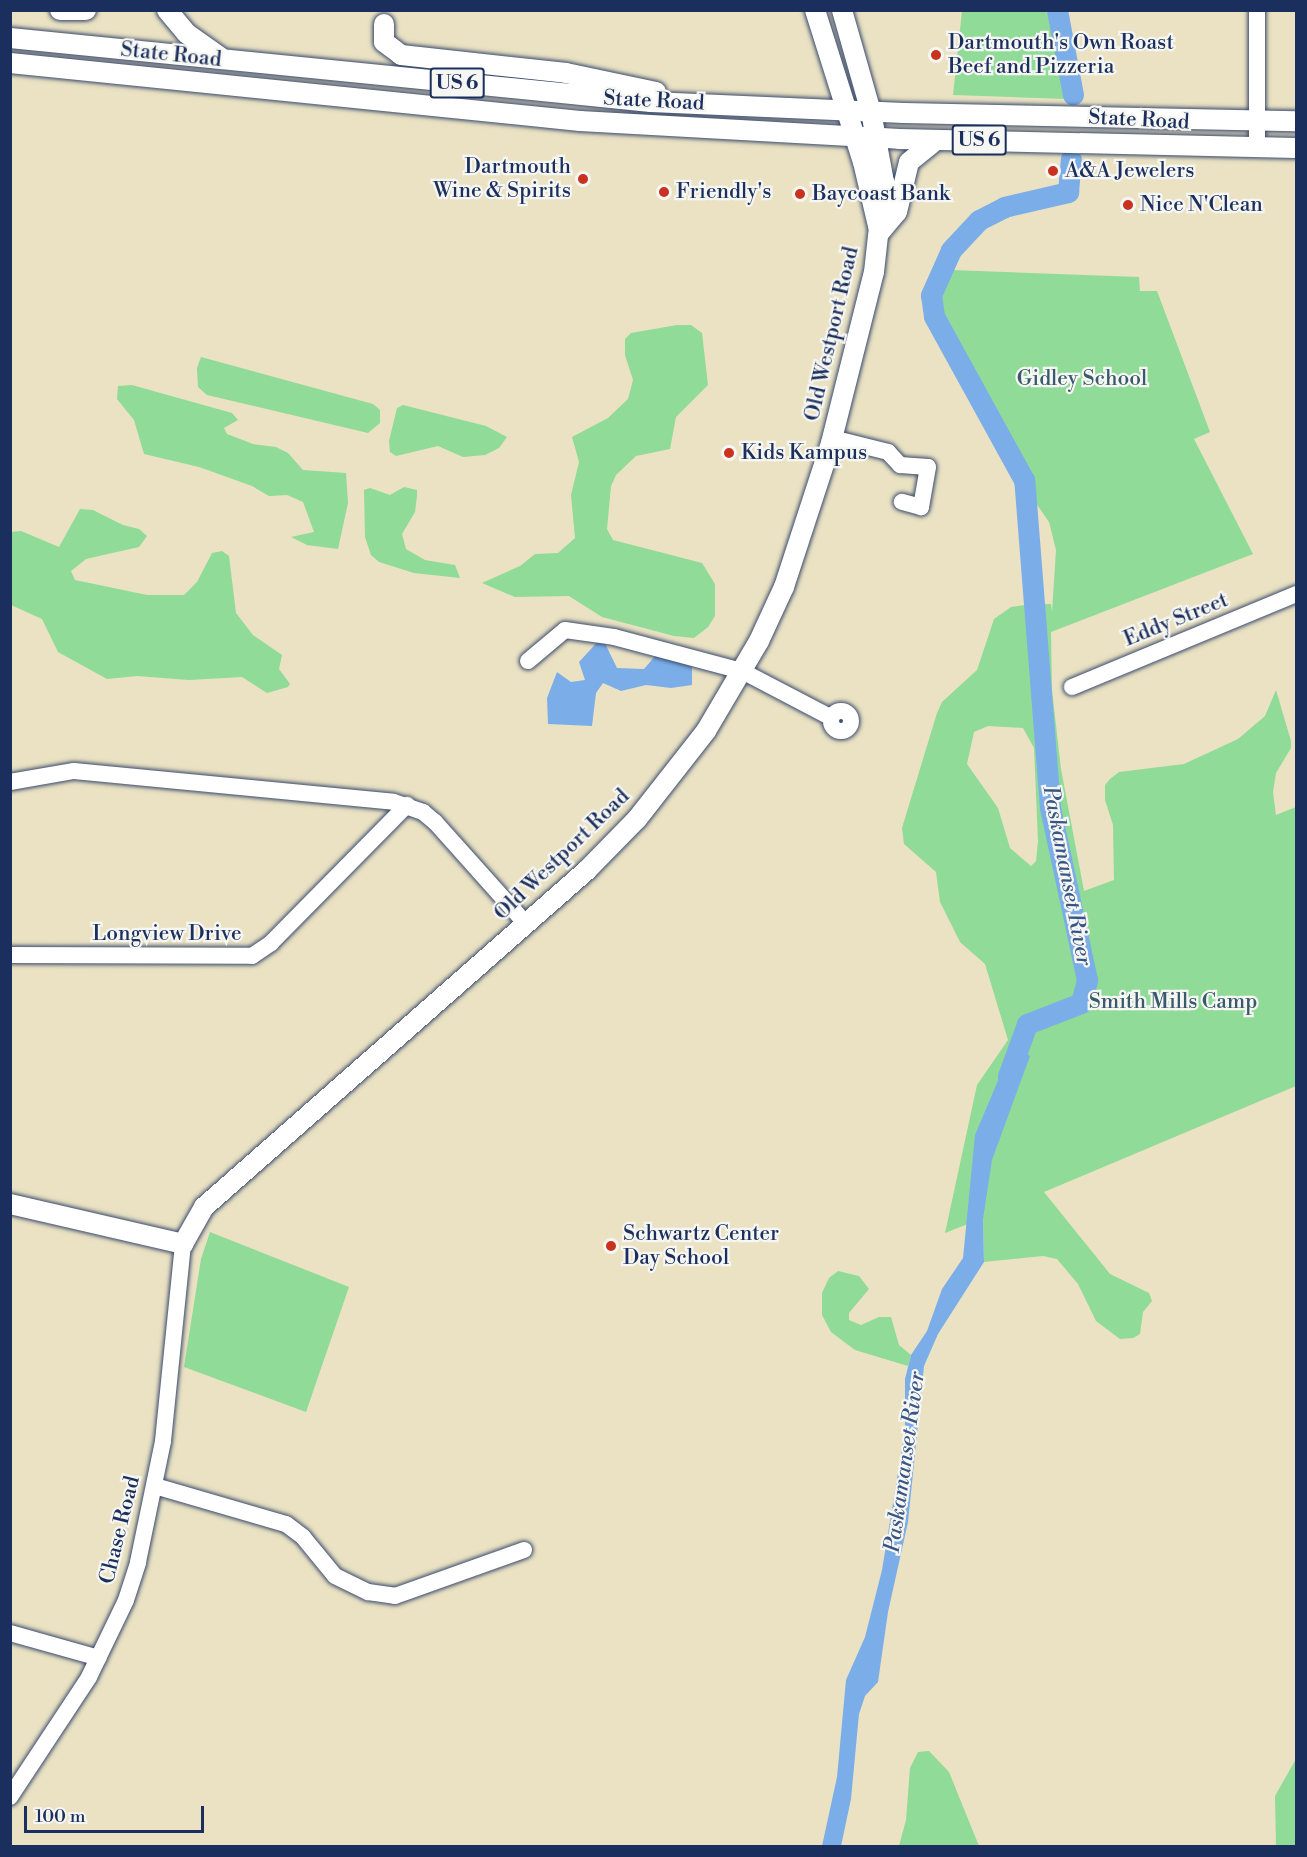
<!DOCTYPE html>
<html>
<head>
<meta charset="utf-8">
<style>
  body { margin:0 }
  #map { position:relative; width:1307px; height:1857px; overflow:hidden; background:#eae2c3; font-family:"Libre Bodoni",serif }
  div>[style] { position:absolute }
  .green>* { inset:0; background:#8fdb97 }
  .water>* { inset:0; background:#7baee8 }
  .river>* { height:21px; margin:-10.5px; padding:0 10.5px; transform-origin:10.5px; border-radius:10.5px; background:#7baee8 }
  .roads { filter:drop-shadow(0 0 2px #3a4a6d) drop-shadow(0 0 2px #3a4a6d) }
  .minor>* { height:16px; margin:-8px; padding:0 8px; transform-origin:8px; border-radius:8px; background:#fff }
  .minor>.ring { margin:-8px; padding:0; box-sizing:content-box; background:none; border:16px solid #fff; border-radius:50% }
  .major>* { height:20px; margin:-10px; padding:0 10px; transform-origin:10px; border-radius:10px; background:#fff }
  .dots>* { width:16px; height:16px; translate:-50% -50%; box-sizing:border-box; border:3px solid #f6f6f2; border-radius:50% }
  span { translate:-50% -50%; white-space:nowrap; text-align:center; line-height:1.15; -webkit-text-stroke:4.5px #f6f6f2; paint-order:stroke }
  .shield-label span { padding:2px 4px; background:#f6f6f2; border:2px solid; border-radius:4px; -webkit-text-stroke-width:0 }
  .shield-label { font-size:20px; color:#1b2f5e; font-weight:700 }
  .poi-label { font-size:21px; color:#1b2f5e }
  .left { translate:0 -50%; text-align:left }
  .right { translate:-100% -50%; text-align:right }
  .street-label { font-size:21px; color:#1b2f5e }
  .park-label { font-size:21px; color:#385a6c }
  .water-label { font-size:22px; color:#385587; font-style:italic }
  .frame { position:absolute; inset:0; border:12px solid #1b2f5e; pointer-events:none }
  .scale { position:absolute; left:24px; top:1806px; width:180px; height:27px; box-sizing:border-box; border:3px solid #1b2f5e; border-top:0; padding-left:8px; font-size:18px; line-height:21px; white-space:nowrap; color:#1b2f5e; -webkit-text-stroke:4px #f6f6f2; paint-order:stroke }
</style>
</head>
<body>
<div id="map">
  <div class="green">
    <div style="clip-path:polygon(1036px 10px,1058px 15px,1054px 23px,1067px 99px,953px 95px,962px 11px)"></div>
    <div style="clip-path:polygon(evenodd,951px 270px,1139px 277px,1140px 291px,1157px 291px,1210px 432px,1194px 439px,1253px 554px,1051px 632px,1052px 690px,1061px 769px,1084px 891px,1114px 880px,1113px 825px,1105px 800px,1105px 785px,1110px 779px,1119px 772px,1184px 764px,1238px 739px,1265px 716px,1276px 690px,1291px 741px,1291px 748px,1276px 773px,1273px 792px,1276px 815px,1296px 807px,1296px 1086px,1044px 1192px,1110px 1274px,1149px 1293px,1152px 1301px,1143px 1312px,1140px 1334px,1133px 1338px,1120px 1339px,1096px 1321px,1078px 1284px,1057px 1259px,1043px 1256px,984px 1262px,983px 1218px,945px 1233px,977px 1085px,1008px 1040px,985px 964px,960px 942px,940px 902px,936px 872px,904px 844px,902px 828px,937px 713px,942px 702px,977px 670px,994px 619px,1011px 607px,1033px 604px,1051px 604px,1052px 612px,1056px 550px,1049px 522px,1020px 480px,938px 307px,938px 295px,951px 270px,988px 726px,1023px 728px,1034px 748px,1038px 841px,1036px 861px,1031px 866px,1010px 848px,998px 808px,967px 764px,974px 732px,988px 726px)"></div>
    <div style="clip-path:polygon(677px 325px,691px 325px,702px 333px,708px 385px,676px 417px,670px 449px,636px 456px,616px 475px,611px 486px,607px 529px,613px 540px,702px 563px,715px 584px,715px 616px,708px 627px,694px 638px,674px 636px,602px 617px,569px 596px,515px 597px,482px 583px,520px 566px,535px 554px,558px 553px,575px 538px,571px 495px,579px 462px,572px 437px,608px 418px,628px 399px,633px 380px,625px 355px,625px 339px,631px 333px)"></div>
    <div style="clip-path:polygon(201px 357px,373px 404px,380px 410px,380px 423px,368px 433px,207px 395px,198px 387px,197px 368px)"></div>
    <div style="clip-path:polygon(132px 385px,232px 413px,238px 420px,224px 428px,227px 434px,253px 444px,276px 447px,288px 453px,303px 470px,346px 473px,348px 503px,338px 549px,307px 545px,291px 537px,314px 532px,303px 502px,287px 495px,269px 496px,252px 486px,199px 467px,144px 454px,134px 420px,117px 399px,118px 386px)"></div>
    <div style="clip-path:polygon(403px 405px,486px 426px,507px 437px,499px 448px,485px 455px,463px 457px,438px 446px,396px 456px,390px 452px,389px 441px,397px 408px)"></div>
    <div style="clip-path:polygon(404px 487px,417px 490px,417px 496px,415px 512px,402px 534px,406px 549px,425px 560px,455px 565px,460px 578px,414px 573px,379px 562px,371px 555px,365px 537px,364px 490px,370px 488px,390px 495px)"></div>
    <div style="clip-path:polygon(80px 509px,93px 510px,123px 525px,139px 529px,147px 536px,139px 547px,86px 559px,71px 571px,75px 580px,147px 595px,184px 595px,197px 582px,212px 553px,222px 551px,229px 556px,236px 613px,253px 635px,282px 655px,279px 669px,290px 684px,288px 687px,267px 693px,242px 677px,189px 680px,137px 676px,107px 679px,58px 652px,42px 619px,11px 605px,11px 532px,21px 531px,59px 547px)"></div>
    <div style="clip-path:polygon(210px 1232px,349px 1287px,306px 1412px,184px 1367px,201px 1259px)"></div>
    <div style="clip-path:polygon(838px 1271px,859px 1276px,869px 1289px,849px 1313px,849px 1320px,861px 1325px,879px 1317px,891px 1317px,899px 1345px,911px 1355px,908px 1366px,855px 1350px,831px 1332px,822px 1315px,822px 1293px,829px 1278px)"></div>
    <div style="clip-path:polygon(929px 1751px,949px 1772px,979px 1846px,899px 1846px,906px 1820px,910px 1768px,918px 1752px)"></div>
    <div style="clip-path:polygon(1296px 1759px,1296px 1846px,1276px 1846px,1275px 1796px)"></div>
  </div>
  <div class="water">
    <div style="clip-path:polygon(602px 637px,617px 668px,644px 669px,656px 655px,692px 665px,692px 685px,671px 688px,646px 685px,621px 691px,603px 683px,596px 693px,592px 726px,548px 724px,547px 698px,557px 672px,571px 682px,585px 680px,579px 662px)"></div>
    <div style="clip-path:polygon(1009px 1045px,1030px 1056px,992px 1160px,983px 1219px,984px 1262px,938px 1334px,924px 1366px,908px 1522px,888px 1612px,878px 1682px,865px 1696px,859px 1714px,851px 1799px,841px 1846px,822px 1846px,837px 1777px,846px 1680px,865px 1637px,882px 1570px,905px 1430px,905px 1379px,911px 1355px,927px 1331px,942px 1289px,963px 1258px,975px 1135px,1005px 1064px)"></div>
  </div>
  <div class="river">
    <div style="left:1057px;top:10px;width:86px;rotate:79.3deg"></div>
    <div style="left:1008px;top:1076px;width:55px;rotate:-69.9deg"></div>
    <div style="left:1027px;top:1024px;width:58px;rotate:-21.3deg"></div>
    <div style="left:1081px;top:1003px;width:24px;rotate:-75deg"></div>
    <div style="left:1087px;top:980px;width:177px;rotate:-102.1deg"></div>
    <div style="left:1050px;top:807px;width:328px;rotate:-94.5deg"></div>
    <div style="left:1024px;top:480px;width:187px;rotate:-118.8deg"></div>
    <div style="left:934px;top:316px;width:21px;rotate:-98deg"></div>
    <div style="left:931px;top:295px;width:49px;rotate:-66deg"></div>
    <div style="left:951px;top:250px;width:41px;rotate:-47deg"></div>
    <div style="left:979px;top:220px;width:28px;rotate:-27deg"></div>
    <div style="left:1004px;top:207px;width:66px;rotate:-13.2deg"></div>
    <div style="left:1068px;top:192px;width:33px;rotate:-85deg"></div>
  </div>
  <div class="roads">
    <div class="minor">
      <div style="left:1257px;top:148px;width:138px;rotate:-90deg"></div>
      <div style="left:832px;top:438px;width:58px;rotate:14deg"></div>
      <div style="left:888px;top:452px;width:18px;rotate:47deg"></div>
      <div style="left:900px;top:465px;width:28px;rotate:4deg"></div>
      <div style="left:928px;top:467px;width:41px;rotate:99.9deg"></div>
      <div style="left:921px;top:507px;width:20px;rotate:-165deg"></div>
      <div style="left:528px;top:661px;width:48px;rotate:-40deg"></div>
      <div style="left:565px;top:630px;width:49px;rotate:8.1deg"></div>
      <div style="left:614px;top:637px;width:132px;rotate:14.9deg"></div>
      <div style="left:742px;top:671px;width:99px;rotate:27.6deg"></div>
      <div style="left:1072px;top:687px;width:243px;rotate:-22.5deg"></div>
      <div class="ring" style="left:831px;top:711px;width:4px;height:4px"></div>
      <div style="left:10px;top:782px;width:65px;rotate:-9.8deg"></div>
      <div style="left:74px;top:771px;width:321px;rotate:5.5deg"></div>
      <div style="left:394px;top:802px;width:31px;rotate:19deg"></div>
      <div style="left:423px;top:812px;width:16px;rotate:40deg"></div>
      <div style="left:435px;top:822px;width:138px;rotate:48.2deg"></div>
      <div style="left:10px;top:955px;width:242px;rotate:0.2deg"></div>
      <div style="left:252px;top:956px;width:23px;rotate:-34deg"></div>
      <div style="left:271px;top:943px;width:194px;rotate:-45.4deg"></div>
      <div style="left:155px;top:1486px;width:136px;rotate:16.2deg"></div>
      <div style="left:286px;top:1524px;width:21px;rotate:37deg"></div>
      <div style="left:303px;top:1537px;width:50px;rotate:50.6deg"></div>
      <div style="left:335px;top:1576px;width:37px;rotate:26deg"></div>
      <div style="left:368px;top:1592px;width:27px;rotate:8deg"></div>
      <div style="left:395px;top:1596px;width:137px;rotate:-19.6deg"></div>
      <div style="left:10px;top:1633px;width:92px;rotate:15.7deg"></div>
      <div style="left:10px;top:1797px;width:144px;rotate:-56.6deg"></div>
      <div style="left:89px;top:1677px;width:85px;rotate:-64.3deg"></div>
      <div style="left:126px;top:1600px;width:40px;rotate:-72deg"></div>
      <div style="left:138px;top:1562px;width:124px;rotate:-78.3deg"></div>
      <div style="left:163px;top:1441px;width:198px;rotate:-84.2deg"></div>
    </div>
    <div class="major">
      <div style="left:60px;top:10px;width:26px"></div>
      <div style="left:167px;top:10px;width:30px;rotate:50deg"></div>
      <div style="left:186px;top:33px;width:42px;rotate:35.2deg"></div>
      <div style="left:815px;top:10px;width:159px;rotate:72.5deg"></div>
      <div style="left:863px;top:162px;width:66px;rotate:76.8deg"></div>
      <div style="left:384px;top:24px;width:18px;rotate:90deg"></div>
      <div style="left:384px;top:42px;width:21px;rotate:37deg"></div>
      <div style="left:401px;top:55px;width:166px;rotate:6.2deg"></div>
      <div style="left:566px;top:73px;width:92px;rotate:11.9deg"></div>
      <div style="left:10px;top:38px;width:644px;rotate:5.7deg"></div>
      <div style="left:651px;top:102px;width:253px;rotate:2.5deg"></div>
      <div style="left:904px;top:113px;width:392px;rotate:1.2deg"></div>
      <div style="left:10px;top:63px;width:573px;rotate:5.81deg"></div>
      <div style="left:580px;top:121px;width:320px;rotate:3.2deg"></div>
      <div style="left:899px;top:139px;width:397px;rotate:1.3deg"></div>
      <div style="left:880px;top:232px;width:26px;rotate:-50deg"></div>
      <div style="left:897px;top:212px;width:51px;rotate:-76.5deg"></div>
      <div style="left:909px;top:162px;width:35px;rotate:-39deg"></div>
      <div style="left:10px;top:1204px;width:178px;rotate:13deg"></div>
      <div style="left:183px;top:1244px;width:43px;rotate:-60.4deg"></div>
      <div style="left:204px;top:1207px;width:510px;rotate:-41.34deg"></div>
      <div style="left:587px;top:870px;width:71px;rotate:-45.6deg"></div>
      <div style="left:637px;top:819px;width:112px;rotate:-51.9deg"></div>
      <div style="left:706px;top:731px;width:104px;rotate:-59.5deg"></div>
      <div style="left:759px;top:641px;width:60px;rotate:-65.2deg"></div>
      <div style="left:784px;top:587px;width:151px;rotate:-71.9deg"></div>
      <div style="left:831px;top:443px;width:176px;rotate:-75.9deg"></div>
      <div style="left:874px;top:272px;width:91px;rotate:-83.7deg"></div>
      <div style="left:884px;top:182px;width:71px;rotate:-100.5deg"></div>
      <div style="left:871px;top:112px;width:106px;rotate:-105.9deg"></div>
    </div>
  </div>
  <div class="dots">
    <div style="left:936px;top:55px;background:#c8321e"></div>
    <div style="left:1053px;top:171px;background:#c8321e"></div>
    <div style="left:583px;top:179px;background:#c8321e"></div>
    <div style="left:664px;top:192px;background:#c8321e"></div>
    <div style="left:800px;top:194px;background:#c8321e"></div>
    <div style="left:1128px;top:205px;background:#c8321e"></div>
    <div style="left:729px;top:453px;background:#c8321e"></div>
    <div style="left:611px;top:1246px;background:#c8321e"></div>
  </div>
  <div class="shield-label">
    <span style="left:457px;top:83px">US 6</span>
    <span style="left:979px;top:140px">US 6</span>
  </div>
  <div class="poi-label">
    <span class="left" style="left:948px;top:55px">Dartmouth's Own Roast<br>Beef and Pizzeria</span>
    <span class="right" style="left:571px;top:179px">Dartmouth<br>Wine &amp; Spirits</span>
    <span class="left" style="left:1065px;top:171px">A&amp;A Jewelers</span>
    <span class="left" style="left:676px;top:192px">Friendly's</span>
    <span class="left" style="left:812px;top:194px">Baycoast Bank</span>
    <span class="left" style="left:1140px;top:205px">Nice N'Clean</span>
    <span class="left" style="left:741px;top:453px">Kids Kampus</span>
    <span class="left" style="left:623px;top:1246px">Schwartz Center<br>Day School</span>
  </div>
  <div class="street-label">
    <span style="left:171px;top:55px;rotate:6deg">State Road</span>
    <span style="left:654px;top:101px;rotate:3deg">State Road</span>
    <span style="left:1139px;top:120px;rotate:3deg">State Road</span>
    <span style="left:832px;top:334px;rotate:-77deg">Old Westport Road</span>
    <span style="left:1176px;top:620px;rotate:-22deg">Eddy Street</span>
    <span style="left:562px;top:855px;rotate:-44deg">Old Westport Road</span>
    <span style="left:167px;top:934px">Longview Drive</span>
    <span style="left:120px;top:1530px;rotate:-76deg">Chase Road</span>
  </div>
  <div class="park-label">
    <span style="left:1082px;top:379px">Gidley School</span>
    <span style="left:1173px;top:1002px">Smith Mills Camp</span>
  </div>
  <div class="water-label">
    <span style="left:1067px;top:876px;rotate:79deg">Paskamanset River</span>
    <span style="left:905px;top:1462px;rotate:-82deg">Paskamanset River</span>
  </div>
  <div class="frame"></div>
  <div class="scale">100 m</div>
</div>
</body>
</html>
